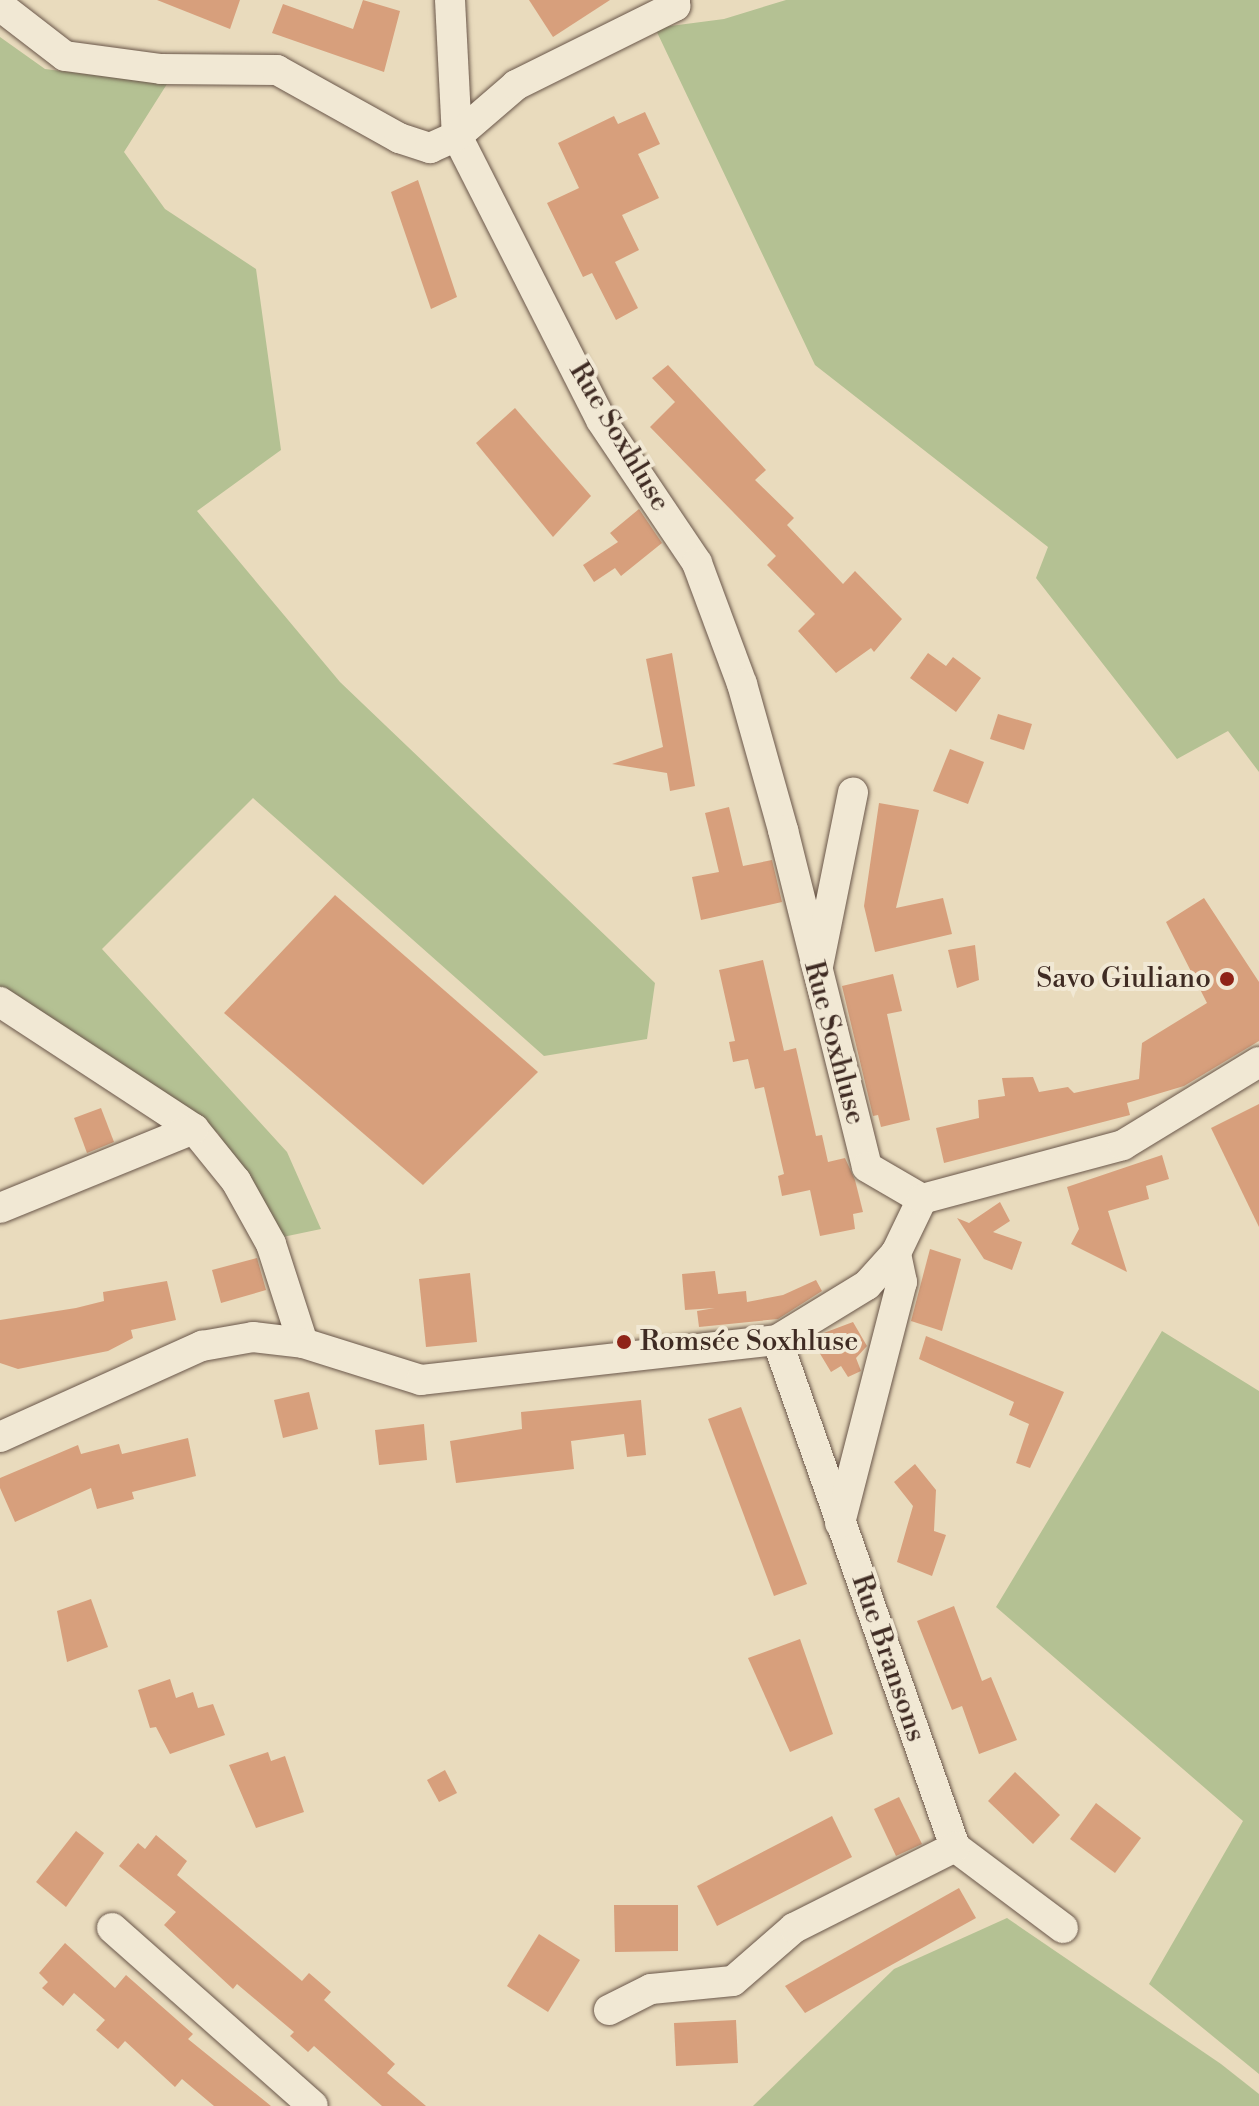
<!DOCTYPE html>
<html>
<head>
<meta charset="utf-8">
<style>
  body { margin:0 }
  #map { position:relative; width:1259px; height:2106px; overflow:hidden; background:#e9dbbd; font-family:"Libre Bodoni",serif }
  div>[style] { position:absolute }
  .green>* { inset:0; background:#b4c193 }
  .building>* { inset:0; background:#d79f7c }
  .roads { filter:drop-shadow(0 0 2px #6a574a) drop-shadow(0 0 2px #6a574a) }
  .minor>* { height:30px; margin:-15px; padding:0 15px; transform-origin:15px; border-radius:15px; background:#f1e8d4 }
  .dots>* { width:22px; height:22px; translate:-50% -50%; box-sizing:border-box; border:4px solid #f1e8d4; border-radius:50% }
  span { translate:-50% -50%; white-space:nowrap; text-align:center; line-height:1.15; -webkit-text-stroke:8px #f1e8d4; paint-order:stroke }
  .street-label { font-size:28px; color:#3f2b23 }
  .poi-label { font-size:28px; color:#3f2b23 }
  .right { translate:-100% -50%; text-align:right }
  .left { translate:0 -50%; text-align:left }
</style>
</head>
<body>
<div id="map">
  <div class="green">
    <div style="clip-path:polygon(786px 0,1259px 0,1259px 772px,1228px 731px,1177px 759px,1036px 578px,1048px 547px,815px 365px,655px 28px,724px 19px)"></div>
    <div style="clip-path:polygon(0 37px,45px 69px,167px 84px,124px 152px,165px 209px,256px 269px,281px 450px,197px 511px,340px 682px,655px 983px,647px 1039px,544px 1056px,253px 798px,102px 949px,287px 1152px,321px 1229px,278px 1238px,218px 1133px,0 987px)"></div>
    <div style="clip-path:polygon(1162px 1331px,1259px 1391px,1259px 2074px,1149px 1984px,1243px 1821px,996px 1607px)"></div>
    <div style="clip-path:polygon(1007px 1918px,1221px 2064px,1259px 2094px,1259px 2106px,753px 2106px,894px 1969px)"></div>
  </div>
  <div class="building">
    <div style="clip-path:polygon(157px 0,240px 0,230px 29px)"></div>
    <div style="clip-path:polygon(363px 0,400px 11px,384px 72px,272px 33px,283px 4px,353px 29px)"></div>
    <div style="clip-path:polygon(529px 0,610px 0,553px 37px)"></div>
    <div style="clip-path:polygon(645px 112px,660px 144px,638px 154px,659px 198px,622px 215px,639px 250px,615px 262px,638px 308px,616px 320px,592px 273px,583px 277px,547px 203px,579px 188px,558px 143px,614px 116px,618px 124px)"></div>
    <div style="clip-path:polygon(418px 180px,457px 297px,431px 309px,391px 192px)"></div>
    <div style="clip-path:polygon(668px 365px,766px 470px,755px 480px,794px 518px,787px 525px,843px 584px,855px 571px,902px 619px,874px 652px,871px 648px,836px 673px,798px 631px,815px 614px,767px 565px,776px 556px,650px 427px,675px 402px,652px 378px)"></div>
    <div style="clip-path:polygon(515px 408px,591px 496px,553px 537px,476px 443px)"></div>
    <div style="clip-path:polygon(639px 509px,662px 543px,621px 576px,615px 568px,594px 582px,583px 565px,618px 542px,610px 533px)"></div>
    <div style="clip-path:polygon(672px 653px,695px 786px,670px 791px,667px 773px,612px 764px,663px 747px,646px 659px)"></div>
    <div style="clip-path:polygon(928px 653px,946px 666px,953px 657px,981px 678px,956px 712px,910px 678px)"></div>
    <div style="clip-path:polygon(998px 714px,1032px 724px,1024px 750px,990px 739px)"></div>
    <div style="clip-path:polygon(950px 749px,984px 762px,968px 804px,933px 791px)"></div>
    <div style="clip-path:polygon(879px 803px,919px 810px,896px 908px,943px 898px,952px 934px,875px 952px,864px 906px)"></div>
    <div style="clip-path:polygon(729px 807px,743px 866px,772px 860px,782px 902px,701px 920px,692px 877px,719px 872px,705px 813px)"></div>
    <div style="clip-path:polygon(335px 895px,538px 1072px,423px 1185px,224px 1013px)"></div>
    <div style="clip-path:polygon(1204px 898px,1259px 982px,1259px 1041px,1184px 1086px,1127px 1103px,1130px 1115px,944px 1163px,936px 1128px,979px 1118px,978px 1100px,1005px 1096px,1002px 1078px,1033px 1077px,1039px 1092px,1068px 1087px,1074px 1093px,1139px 1079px,1142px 1043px,1207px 1003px,1166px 922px)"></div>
    <div style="clip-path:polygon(975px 945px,979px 980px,957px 988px,948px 950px)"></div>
    <div style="clip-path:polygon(763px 960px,784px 1051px,796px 1048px,816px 1136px,822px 1135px,828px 1162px,845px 1158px,855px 1180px,863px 1212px,853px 1214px,855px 1229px,820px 1236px,810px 1190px,782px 1196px,778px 1176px,784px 1174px,764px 1087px,755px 1089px,748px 1059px,733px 1062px,729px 1042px,735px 1041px,719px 970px)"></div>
    <div style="clip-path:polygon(893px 974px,902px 1011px,887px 1014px,910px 1120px,881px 1127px,878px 1115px,873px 1116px,842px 986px)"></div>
    <div style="clip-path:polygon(1259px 1104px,1259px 1227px,1211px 1128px)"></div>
    <div style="clip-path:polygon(101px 1108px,114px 1142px,87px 1153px,74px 1118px)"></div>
    <div style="clip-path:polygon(1162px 1155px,1169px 1179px,1146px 1186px,1149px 1199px,1108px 1211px,1127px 1272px,1071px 1244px,1079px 1229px,1067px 1187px)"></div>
    <div style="clip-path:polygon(1000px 1202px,1010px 1221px,993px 1232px,1022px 1242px,1012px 1270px,984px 1259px,957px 1218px,969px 1223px)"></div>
    <div style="clip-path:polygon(930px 1249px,961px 1259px,942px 1331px,911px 1321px)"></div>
    <div style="clip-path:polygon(257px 1258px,266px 1290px,221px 1303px,212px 1270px)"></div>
    <div style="clip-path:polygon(715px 1271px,719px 1300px,718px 1294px,746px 1291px,747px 1302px,783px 1295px,816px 1280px,822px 1291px,778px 1319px,699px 1327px,697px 1311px,715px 1308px,685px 1310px,682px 1274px)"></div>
    <div style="clip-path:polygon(470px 1273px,477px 1342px,426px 1347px,419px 1279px)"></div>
    <div style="clip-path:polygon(167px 1281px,176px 1320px,131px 1330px,133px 1338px,108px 1351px,18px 1369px,0 1363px,0 1320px,76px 1308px,104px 1301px,103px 1292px)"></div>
    <div style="clip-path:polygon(853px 1322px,867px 1346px,856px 1358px,861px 1371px,848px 1377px,841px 1366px,831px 1372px,816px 1347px,825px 1341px,821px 1334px)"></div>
    <div style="clip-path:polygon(926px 1336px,1064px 1392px,1030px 1468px,1016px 1463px,1029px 1424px,1009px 1415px,1014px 1402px,919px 1359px)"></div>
    <div style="clip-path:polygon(309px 1392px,318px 1429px,283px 1438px,274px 1400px)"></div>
    <div style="clip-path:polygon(641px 1400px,646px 1455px,627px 1457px,624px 1434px,571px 1441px,574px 1469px,456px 1483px,450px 1441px,522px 1429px,521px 1412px)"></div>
    <div style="clip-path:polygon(741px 1407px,807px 1584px,774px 1596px,708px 1419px)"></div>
    <div style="clip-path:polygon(424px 1424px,427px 1460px,379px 1465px,375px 1430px)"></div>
    <div style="clip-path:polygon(188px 1438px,196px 1476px,132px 1492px,134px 1499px,97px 1509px,91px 1488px,15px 1522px,0 1488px,0 1478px,78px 1445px,81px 1454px,119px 1444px,122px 1454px)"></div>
    <div style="clip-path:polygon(915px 1464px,936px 1490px,934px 1531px,946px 1535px,932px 1576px,897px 1562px,913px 1506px,894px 1482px)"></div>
    <div style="clip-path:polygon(91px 1599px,108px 1647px,67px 1662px,57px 1611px)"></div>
    <div style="clip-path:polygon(954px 1606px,982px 1681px,991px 1677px,1017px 1740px,979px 1754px,962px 1706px,952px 1710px,917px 1621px)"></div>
    <div style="clip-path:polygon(800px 1639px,833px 1734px,790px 1752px,748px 1658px)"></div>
    <div style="clip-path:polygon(170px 1679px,176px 1698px,193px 1692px,198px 1708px,213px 1704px,225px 1735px,170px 1754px,156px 1727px,150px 1728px,138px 1690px)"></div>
    <div style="clip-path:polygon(268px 1752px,271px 1761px,285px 1756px,304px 1812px,256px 1828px,229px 1765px)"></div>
    <div style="clip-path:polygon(445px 1770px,457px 1793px,439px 1802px,427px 1780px)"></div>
    <div style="clip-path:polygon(1015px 1772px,1060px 1815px,1033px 1844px,988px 1801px)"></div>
    <div style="clip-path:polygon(899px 1797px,922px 1844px,896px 1856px,874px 1809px)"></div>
    <div style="clip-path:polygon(1096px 1803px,1141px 1838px,1115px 1873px,1070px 1839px)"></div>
    <div style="clip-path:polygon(832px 1816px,852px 1857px,717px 1926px,697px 1886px)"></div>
    <div style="clip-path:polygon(76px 1831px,104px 1853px,66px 1907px,36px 1882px)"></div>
    <div style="clip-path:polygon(156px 1835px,187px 1861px,177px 1875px,302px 1981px,309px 1973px,331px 1992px,324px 2000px,395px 2064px,387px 2073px,426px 2106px,382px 2106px,314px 2046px,308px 2052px,290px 2036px,294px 2032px,237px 1984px,233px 1989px,164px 1925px,176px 1912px,119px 1866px,138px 1843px,145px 1849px)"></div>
    <div style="clip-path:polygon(959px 1888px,976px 1918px,805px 2013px,785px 1986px)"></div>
    <div style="clip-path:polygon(614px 1905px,678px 1905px,678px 1951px,615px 1952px)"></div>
    <div style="clip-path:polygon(539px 1934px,580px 1960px,548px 2012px,507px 1986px)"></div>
    <div style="clip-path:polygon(65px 1943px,115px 1988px,126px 1975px,193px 2034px,188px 2039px,271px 2106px,214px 2106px,182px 2079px,175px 2087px,125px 2041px,118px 2049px,96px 2030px,105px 2020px,74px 1993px,63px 2006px,42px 1988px,48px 1982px,39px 1973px)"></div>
    <div style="clip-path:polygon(736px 2020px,738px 2063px,676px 2066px,674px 2023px)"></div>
  </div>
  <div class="roads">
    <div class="minor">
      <div style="left:450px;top:0;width:136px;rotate:87.1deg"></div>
      <div style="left:457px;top:136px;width:318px;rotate:63.1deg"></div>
      <div style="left:601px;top:420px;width:172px;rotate:56.1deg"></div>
      <div style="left:697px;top:563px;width:129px;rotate:69.6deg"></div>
      <div style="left:742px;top:684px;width:152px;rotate:74.3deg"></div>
      <div style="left:783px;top:830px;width:347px;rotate:76deg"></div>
      <div style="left:867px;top:1167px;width:64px;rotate:30.2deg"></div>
      <div style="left:0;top:6px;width:82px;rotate:37.6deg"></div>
      <div style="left:65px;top:56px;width:97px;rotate:7.7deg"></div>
      <div style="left:161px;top:69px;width:116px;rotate:0.5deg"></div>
      <div style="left:277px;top:70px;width:140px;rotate:29.1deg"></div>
      <div style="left:399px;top:138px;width:33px;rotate:18deg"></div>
      <div style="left:430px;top:148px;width:30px;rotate:-24deg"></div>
      <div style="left:457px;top:136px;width:78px;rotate:-40.8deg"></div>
      <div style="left:516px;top:85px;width:178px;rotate:-26.4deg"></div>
      <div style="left:675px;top:6px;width:6px;rotate:-90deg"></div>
      <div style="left:818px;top:966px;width:177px;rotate:-78.6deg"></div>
      <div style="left:0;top:1002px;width:232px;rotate:33.2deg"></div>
      <div style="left:194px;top:1129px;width:67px;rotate:51.1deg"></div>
      <div style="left:236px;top:1181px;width:72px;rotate:60.9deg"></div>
      <div style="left:271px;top:1244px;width:104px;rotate:72.1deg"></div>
      <div style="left:0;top:1208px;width:209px;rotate:-22.2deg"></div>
      <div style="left:777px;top:1340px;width:537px;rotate:70.65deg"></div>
      <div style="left:955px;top:1847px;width:135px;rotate:36.9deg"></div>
      <div style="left:0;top:1437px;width:222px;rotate:-24.3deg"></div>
      <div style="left:202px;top:1346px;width:52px;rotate:-10deg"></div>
      <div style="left:253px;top:1337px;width:50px;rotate:6.8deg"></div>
      <div style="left:303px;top:1343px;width:124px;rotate:17.4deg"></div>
      <div style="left:421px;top:1380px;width:358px;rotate:-6.4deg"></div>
      <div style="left:777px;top:1340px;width:105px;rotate:-31.4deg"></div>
      <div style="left:867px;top:1285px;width:43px;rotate:-47.8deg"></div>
      <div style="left:896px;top:1253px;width:60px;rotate:-64.3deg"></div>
      <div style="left:922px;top:1199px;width:208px;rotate:-15deg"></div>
      <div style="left:1123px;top:1145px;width:159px;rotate:-31.4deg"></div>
      <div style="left:840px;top:1523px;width:249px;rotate:-75.6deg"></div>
      <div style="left:902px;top:1282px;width:30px;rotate:-102deg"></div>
      <div style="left:112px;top:1928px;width:268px;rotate:41.5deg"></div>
      <div style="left:609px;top:2010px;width:47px;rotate:-26.6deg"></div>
      <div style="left:651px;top:1989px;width:82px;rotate:-5.6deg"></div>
      <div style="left:733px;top:1981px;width:81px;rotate:-41deg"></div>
      <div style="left:794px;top:1928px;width:180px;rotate:-26.7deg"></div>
    </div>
  </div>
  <div class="dots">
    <div style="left:1227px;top:979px;background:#8f2418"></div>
    <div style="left:624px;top:1342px;background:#8f2418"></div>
  </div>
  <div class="street-label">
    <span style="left:619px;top:437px;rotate:59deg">Rue Soxhluse</span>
    <span style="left:834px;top:1043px;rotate:75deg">Rue Soxhluse</span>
    <span style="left:888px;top:1658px;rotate:71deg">Rue Bransons</span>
  </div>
  <div class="poi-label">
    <span class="right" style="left:1211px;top:979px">Savo Giuliano</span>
    <span class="left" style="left:640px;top:1342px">Romsée Soxhluse</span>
  </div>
</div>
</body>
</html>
